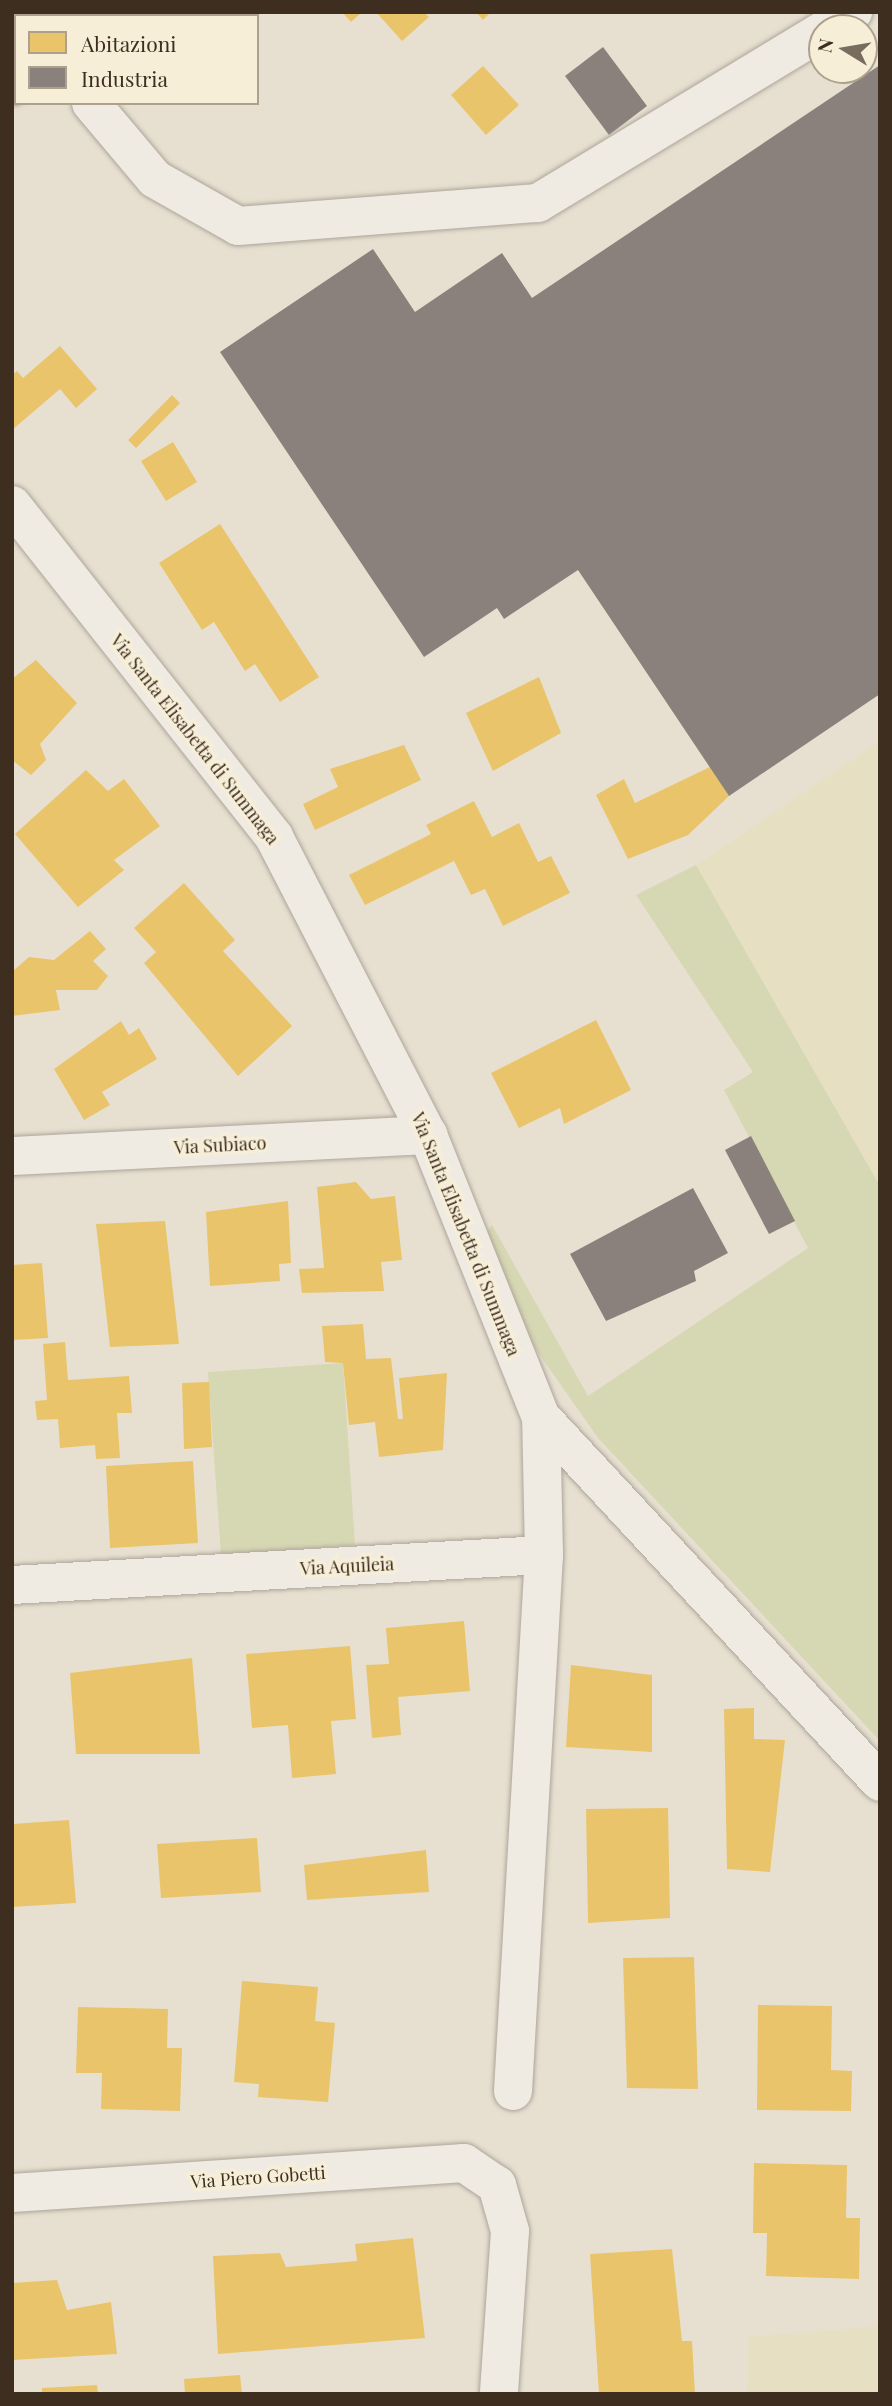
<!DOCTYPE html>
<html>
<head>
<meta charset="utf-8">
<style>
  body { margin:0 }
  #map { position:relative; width:892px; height:2406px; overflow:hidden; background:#e7e0d1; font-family:"Playfair Display",serif }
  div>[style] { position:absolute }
  .farmland>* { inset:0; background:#e6dfc2 }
  .green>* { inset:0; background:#d6d7b3 }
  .homes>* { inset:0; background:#e9c46a }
  .industry>* { inset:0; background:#8a817c }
  .roads { filter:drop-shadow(0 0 2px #ada599) drop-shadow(0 0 2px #ada599) }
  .minor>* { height:38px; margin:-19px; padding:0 19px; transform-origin:19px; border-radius:19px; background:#efebe3 }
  span { translate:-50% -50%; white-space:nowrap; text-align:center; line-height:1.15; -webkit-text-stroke:7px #f7eed8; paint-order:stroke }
  .street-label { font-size:18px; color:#3d2e20 }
  .frame { position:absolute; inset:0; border:14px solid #3d2e20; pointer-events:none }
  .legend { position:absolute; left:14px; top:14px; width:245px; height:91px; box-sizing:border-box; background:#f7eed8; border:2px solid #ada18e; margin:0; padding:9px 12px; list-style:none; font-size:21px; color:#3d2e20 }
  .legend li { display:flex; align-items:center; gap:14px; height:35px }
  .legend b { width:35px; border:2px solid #ada18e }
  .north { position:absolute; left:808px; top:14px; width:70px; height:70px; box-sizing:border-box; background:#f7eed8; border:2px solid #ada18e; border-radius:50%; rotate:281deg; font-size:19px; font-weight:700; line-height:28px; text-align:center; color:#3d2e20 }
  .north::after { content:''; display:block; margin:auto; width:24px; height:32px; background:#786c5e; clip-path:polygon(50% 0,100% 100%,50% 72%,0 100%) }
</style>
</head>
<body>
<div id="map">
  <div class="farmland">
    <div style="clip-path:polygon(880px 741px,880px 1186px,696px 865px)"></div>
    <div style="clip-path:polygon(880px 2326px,880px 2394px,747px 2394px,748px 2337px)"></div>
  </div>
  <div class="green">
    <div style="clip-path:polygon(696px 865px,880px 1186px,880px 1741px,598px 1438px,535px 1348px,483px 1236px,492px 1225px,588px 1396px,808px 1248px,724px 1090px,753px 1072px,636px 895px)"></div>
    <div style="clip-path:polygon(343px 1363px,355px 1545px,221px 1555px,208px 1372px)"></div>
  </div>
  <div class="homes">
    <div style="clip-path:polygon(342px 12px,362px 12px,351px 22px)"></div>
    <div style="clip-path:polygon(376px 12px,424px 12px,429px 17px,402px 41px)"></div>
    <div style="clip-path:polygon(476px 12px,491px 12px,483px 20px)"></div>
    <div style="clip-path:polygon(483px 66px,519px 105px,486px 135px,451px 95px)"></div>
    <div style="clip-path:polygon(60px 346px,97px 389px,76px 408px,60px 389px,12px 430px,12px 375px,17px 371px,23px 378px)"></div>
    <div style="clip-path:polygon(172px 395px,180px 403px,136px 448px,128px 440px)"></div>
    <div style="clip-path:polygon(173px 442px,197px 482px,166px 501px,141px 461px)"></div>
    <div style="clip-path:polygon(220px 524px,319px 677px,280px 702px,255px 664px,245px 671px,214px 622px,202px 630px,159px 563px)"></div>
    <div style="clip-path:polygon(36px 660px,77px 703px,40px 744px,46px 760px,31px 775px,12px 760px,12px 679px)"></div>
    <div style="clip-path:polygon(539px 677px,561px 733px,493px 771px,466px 713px)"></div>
    <div style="clip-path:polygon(404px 745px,421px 780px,315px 830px,303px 804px,338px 787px,330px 769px)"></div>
    <div style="clip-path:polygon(710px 767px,729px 796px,688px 835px,628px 859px,596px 795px,624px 779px,635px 803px)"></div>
    <div style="clip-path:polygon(86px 770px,108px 791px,124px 779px,160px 826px,114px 860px,124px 870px,78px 907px,15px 834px)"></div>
    <div style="clip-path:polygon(474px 801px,492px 837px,519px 823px,538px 862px,551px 856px,570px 893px,503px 926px,485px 889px,471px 895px,454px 861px,365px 905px,349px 875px,431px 834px,426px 825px)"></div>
    <div style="clip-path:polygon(184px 883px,235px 940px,223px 951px,292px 1026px,238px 1076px,144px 963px,156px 952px,134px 928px)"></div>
    <div style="clip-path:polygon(90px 931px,106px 949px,93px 961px,108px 976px,97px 990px,56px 990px,60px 1010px,12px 1016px,12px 972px,29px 957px,54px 960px)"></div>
    <div style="clip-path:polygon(596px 1020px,631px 1090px,564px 1124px,560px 1108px,519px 1128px,491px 1073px)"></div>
    <div style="clip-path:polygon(121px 1021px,129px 1035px,139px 1028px,157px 1059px,102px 1092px,110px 1105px,84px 1120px,54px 1069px)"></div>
    <div style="clip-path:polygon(356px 1182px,371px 1199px,395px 1196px,402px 1260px,381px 1262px,384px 1291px,302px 1293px,299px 1269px,324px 1268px,317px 1187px)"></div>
    <div style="clip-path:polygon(288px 1201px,291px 1263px,279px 1264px,280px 1281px,210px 1286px,206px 1212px)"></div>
    <div style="clip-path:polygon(165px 1221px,179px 1344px,110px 1347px,96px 1224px)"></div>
    <div style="clip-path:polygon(42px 1263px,48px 1338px,12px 1340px,12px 1265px)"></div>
    <div style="clip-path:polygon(363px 1324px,366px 1359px,391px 1358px,398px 1419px,403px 1419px,399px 1378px,447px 1373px,443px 1450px,379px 1457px,375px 1422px,349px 1425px,343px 1363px,325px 1362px,322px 1326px)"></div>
    <div style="clip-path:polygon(65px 1342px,68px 1380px,129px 1376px,132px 1413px,117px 1413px,120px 1458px,96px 1459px,95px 1445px,60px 1448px,58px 1419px,37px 1420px,35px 1401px,47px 1400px,43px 1344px)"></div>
    <div style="clip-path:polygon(209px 1382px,212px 1447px,184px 1449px,182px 1383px)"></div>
    <div style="clip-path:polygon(193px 1461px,198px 1543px,110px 1548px,106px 1466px)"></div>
    <div style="clip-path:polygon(464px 1621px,470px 1691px,398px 1697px,401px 1735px,372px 1738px,366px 1665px,389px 1664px,386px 1628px)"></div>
    <div style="clip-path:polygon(350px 1646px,356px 1719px,331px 1721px,336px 1774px,292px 1778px,288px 1725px,252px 1728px,246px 1654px)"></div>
    <div style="clip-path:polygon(192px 1658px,200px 1754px,76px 1754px,70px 1673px)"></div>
    <div style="clip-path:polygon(571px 1665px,652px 1675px,652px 1752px,566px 1747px)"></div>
    <div style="clip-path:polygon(754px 1708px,754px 1739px,785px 1740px,770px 1872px,727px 1869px,724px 1709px)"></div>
    <div style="clip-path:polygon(668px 1808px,670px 1918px,588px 1923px,586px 1809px)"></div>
    <div style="clip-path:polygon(69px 1820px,76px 1903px,12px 1907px,12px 1824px)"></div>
    <div style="clip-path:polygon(257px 1838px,261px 1892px,161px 1898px,157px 1844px)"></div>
    <div style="clip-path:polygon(426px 1850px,429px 1892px,307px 1900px,304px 1865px)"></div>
    <div style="clip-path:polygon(694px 1957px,698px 2089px,627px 2088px,623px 1958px)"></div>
    <div style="clip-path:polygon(242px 1981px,318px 1987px,315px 2021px,335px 2023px,328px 2102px,258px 2097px,259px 2084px,234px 2082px)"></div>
    <div style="clip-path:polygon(758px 2005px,832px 2006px,831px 2070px,852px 2071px,851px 2111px,757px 2110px)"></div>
    <div style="clip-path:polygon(78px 2007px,168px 2009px,167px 2048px,182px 2048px,180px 2111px,101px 2109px,102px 2073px,76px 2073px)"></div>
    <div style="clip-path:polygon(754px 2163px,847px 2165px,846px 2218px,860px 2218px,859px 2279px,766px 2276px,767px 2233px,753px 2233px)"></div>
    <div style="clip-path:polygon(413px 2238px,425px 2338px,218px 2354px,213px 2256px,280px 2253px,286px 2267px,357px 2261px,355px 2244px)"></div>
    <div style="clip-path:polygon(672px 2249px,682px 2341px,692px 2341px,695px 2394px,599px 2394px,590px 2254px)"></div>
    <div style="clip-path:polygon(57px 2280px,67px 2310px,111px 2302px,117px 2354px,12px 2360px,12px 2283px)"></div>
    <div style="clip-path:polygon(240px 2375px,242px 2394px,185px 2394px,184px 2379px)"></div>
    <div style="clip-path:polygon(97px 2385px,98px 2394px,42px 2394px,42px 2388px)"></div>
  </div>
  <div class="industry">
    <div style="clip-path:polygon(603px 47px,647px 106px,609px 135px,565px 76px)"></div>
    <div style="clip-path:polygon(880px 65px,880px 694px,729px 796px,578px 570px,504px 619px,497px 608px,424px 657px,220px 352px,373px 249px,415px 312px,502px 253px,532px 298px)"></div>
    <div style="clip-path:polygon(751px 1136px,795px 1221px,769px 1234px,725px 1150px)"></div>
    <div style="clip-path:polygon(693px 1188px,728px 1253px,694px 1271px,696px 1281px,606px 1321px,570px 1254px)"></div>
  </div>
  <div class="roads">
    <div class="minor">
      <div style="left:91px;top:16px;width:6px;rotate:-45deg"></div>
      <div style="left:827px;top:28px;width:31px;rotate:-32deg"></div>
      <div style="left:12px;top:86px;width:5px;rotate:-37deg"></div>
      <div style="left:91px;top:103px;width:99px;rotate:49.9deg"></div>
      <div style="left:155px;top:179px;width:95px;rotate:29.5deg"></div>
      <div style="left:238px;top:226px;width:301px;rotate:-4.4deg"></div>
      <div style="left:538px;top:203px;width:332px;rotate:-31.2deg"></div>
      <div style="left:12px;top:505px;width:423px;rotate:51.7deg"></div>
      <div style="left:274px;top:837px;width:335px;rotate:62.7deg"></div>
      <div style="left:428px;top:1135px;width:304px;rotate:68.2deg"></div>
      <div style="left:541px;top:1417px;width:498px;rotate:47.1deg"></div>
      <div style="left:12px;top:1156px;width:417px;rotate:-2.9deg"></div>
      <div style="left:12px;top:1585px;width:533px;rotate:-3.23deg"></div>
      <div style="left:544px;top:1555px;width:138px;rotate:-91.2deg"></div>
      <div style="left:513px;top:2091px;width:537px;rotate:-86.69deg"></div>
      <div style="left:12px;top:2193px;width:453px;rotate:-3.8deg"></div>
      <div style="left:464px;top:2163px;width:40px;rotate:34deg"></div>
      <div style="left:497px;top:2185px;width:48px;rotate:74.2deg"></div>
      <div style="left:510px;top:2231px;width:163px;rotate:93.9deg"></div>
    </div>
  </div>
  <div class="street-label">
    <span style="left:195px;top:739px;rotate:52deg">Via Santa Elisabetta di Summaga</span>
    <span style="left:220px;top:1145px;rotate:-3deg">Via Subiaco</span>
    <span style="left:466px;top:1234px;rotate:68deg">Via Santa Elisabetta di Summaga</span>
    <span style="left:347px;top:1566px;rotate:-3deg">Via Aquileia</span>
    <span style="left:258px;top:2177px;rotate:-4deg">Via Piero Gobetti</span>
  </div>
  <div class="frame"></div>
  <ul class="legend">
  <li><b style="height:19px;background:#e9c46a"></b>Abitazioni</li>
  <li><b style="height:19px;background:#8a817c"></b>Industria</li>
  </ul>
  <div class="north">N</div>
</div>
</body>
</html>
